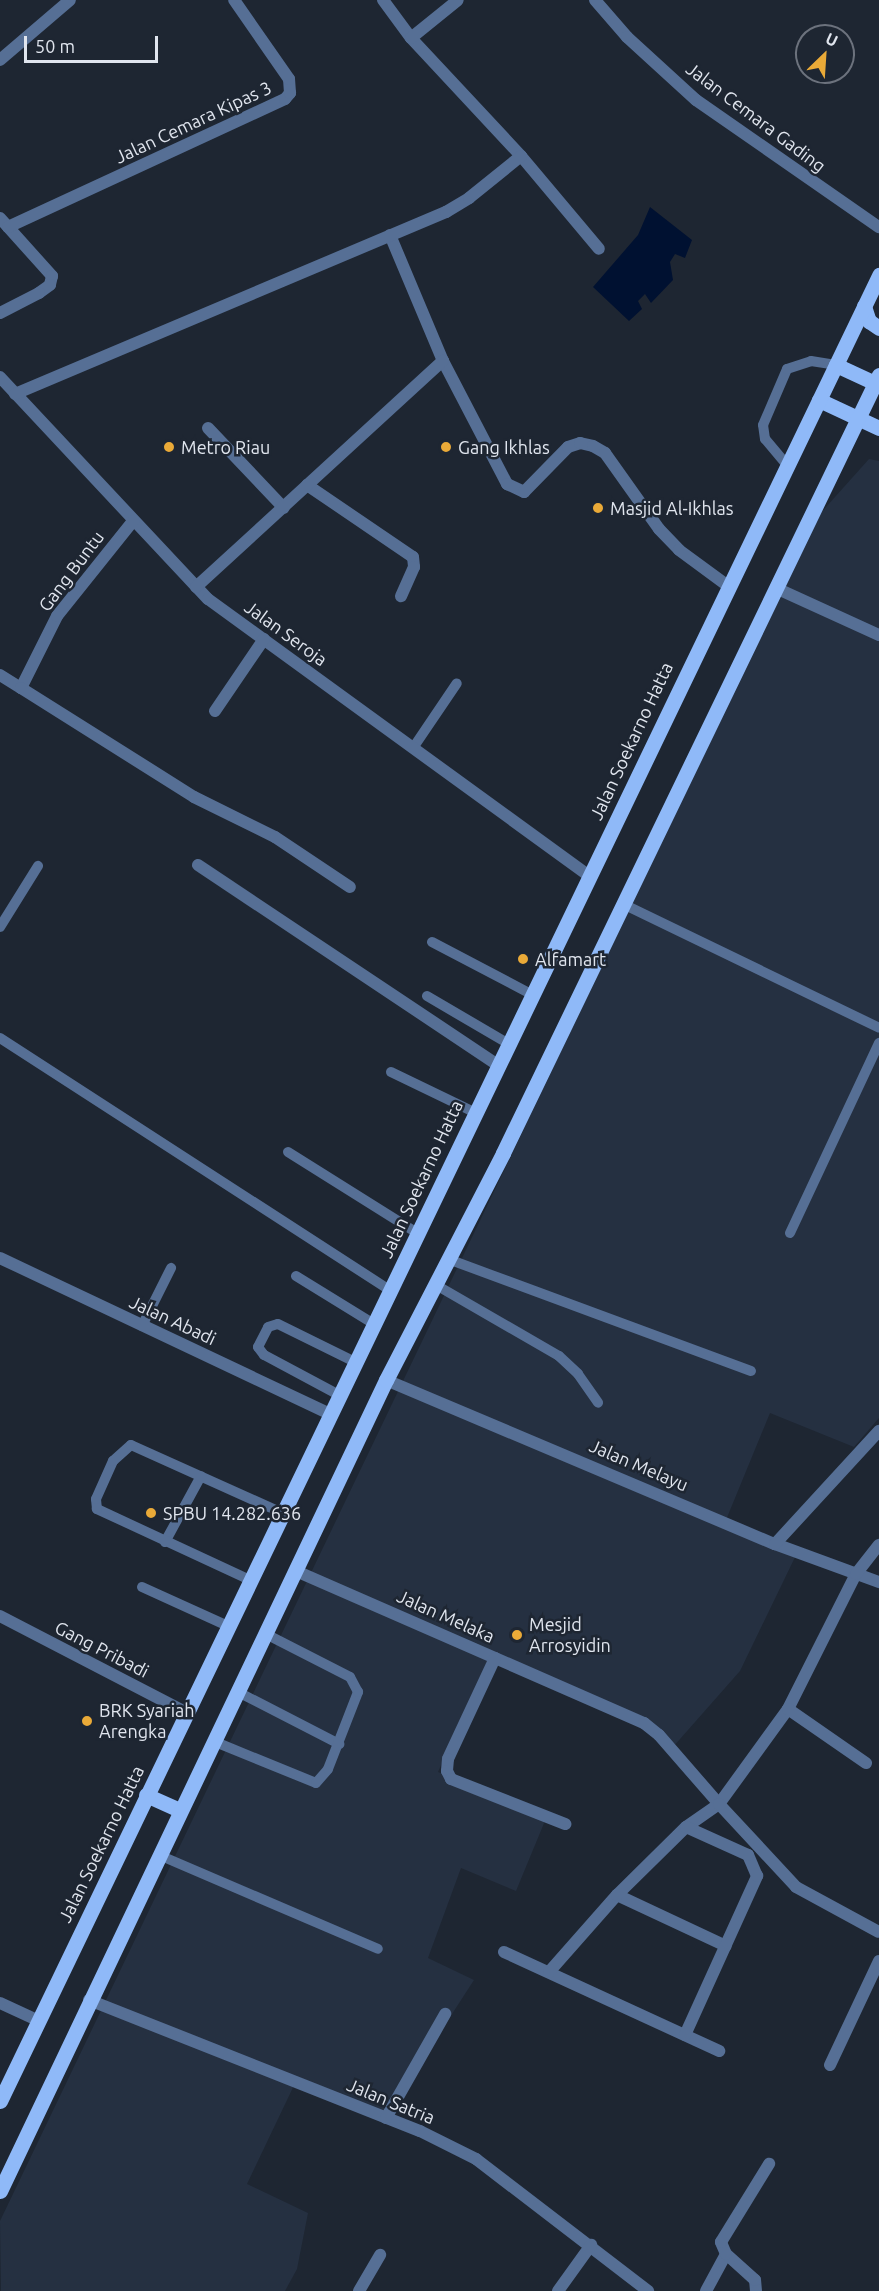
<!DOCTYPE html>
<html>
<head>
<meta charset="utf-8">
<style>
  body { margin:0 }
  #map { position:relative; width:879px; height:2291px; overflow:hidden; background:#1e2632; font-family:Ubuntu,sans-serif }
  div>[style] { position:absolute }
  .built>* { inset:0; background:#253041 }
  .water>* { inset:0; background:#001131 }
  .lane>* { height:10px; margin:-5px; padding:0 5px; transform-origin:5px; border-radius:5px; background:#566f95 }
  .street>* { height:12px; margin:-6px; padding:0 6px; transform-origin:6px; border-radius:6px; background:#566f95 }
  .primary>* { height:15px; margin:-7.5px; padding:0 7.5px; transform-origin:7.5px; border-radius:7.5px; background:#8fb9f8 }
  .dots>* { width:16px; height:16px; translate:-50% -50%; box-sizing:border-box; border:3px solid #1e2632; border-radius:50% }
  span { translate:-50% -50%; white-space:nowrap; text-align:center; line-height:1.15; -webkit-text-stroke:5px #1e2632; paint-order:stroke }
  .street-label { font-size:18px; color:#e0e5ee }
  .poi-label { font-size:18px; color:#e0e5ee }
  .left { translate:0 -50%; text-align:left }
  .north { position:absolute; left:795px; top:24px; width:60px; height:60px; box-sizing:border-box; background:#1e2632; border:2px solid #6c727d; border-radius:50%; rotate:25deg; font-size:16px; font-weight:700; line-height:24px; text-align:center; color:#e0e5ee }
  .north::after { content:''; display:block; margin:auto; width:21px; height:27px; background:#eaaa38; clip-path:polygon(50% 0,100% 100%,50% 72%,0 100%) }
  .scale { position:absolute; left:24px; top:36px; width:134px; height:27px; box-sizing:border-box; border:3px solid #e0e5ee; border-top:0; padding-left:8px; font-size:18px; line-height:21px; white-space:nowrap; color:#e0e5ee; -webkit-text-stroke:4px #1e2632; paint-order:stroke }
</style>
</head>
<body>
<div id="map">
  <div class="built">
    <div style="clip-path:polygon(869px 459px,879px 461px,879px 1418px,854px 1447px,770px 1413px,726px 1520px,798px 1551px,740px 1671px,673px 1747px,620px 1710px,490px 1655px,438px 1772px,547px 1816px,516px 1891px,461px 1868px,428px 1958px,474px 1980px,388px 2113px,298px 2077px,247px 2184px,308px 2213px,297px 2269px,285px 2291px,1px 2291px,0 2221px,818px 516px)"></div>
  </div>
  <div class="water">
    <div style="clip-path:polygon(650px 207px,692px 240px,685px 258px,675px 254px,670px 262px,673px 280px,651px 303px,645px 294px,638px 301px,642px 309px,629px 321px,593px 287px,638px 235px)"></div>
  </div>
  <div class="lane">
    <div style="left:787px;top:465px;width:34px;rotate:-130deg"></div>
    <div style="left:765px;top:439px;width:14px;rotate:-98deg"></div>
    <div style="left:763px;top:425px;width:61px;rotate:-66.8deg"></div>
    <div style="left:787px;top:369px;width:25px;rotate:-18deg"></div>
    <div style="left:811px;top:361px;width:25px;rotate:9deg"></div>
    <div style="left:413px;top:748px;width:78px;rotate:-55.9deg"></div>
    <div style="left:623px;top:904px;width:284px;rotate:25.8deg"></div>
    <div style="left:0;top:927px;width:72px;rotate:-58.1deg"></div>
    <div style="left:432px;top:942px;width:112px;rotate:27.7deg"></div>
    <div style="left:427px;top:996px;width:93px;rotate:30.4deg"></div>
    <div style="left:0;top:1038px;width:466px;rotate:32.9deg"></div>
    <div style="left:391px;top:1072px;width:92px;rotate:25.7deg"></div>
    <div style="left:288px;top:1152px;width:152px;rotate:32.1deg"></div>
    <div style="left:790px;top:1233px;width:210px;rotate:-64.9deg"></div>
    <div style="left:448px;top:1259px;width:323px;rotate:20.3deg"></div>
    <div style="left:296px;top:1276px;width:92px;rotate:31.6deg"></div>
    <div style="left:436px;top:1285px;width:142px;rotate:30deg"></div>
    <div style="left:559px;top:1356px;width:26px;rotate:43deg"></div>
    <div style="left:578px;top:1374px;width:35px;rotate:55deg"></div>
    <div style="left:142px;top:1326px;width:65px;rotate:-63.4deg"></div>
    <div style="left:339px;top:1395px;width:85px;rotate:-151.9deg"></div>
    <div style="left:264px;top:1355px;width:10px;rotate:-127deg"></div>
    <div style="left:258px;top:1347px;width:22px;rotate:-63deg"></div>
    <div style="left:268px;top:1327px;width:10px;rotate:-17deg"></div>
    <div style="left:278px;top:1324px;width:86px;rotate:26.3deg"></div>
    <div style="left:165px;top:1542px;width:75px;rotate:-61.4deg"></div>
    <div style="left:250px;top:1580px;width:169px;rotate:-155.1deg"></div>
    <div style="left:97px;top:1509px;width:10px;rotate:-96deg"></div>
    <div style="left:96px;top:1499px;width:42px;rotate:-65.9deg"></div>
    <div style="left:113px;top:1461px;width:24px;rotate:-42deg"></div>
    <div style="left:131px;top:1445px;width:166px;rotate:24.2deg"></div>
    <div style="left:142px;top:1587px;width:94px;rotate:24.4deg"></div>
    <div style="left:238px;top:1692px;width:114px;rotate:27.2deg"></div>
    <div style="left:213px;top:1741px;width:111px;rotate:22.2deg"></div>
    <div style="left:316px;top:1783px;width:18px;rotate:-49deg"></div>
    <div style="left:328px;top:1769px;width:83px;rotate:-68.7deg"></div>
    <div style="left:358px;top:1692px;width:17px;rotate:-118deg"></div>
    <div style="left:350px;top:1677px;width:94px;rotate:-152.9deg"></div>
    <div style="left:159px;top:1855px;width:238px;rotate:23.2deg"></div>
  </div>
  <div class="street">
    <div style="left:383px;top:0;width:47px;rotate:53.6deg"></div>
    <div style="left:411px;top:38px;width:161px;rotate:47deg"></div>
    <div style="left:521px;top:156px;width:121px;rotate:50deg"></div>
    <div style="left:595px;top:0;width:49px;rotate:49.1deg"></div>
    <div style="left:627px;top:37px;width:93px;rotate:42.4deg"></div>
    <div style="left:696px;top:100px;width:223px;rotate:34.8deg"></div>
    <div style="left:411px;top:38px;width:60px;rotate:-39deg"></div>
    <div style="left:0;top:60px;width:92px;rotate:-40.6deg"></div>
    <div style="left:0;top:218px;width:78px;rotate:48.1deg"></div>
    <div style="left:52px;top:276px;width:9px;rotate:103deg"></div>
    <div style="left:50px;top:285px;width:14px;rotate:144deg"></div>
    <div style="left:39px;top:293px;width:44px;rotate:152.9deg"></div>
    <div style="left:8px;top:227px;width:305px;rotate:-24.8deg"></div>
    <div style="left:285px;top:99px;width:8px;rotate:-50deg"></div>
    <div style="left:290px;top:93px;width:14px;rotate:-94deg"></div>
    <div style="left:289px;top:79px;width:96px;rotate:-124.8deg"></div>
    <div style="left:390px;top:235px;width:137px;rotate:67.2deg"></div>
    <div style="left:443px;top:361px;width:139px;rotate:62.5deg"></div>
    <div style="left:507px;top:484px;width:19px;rotate:25deg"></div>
    <div style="left:524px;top:492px;width:63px;rotate:-45.6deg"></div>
    <div style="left:568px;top:447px;width:13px;rotate:-18deg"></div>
    <div style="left:580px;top:443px;width:13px;rotate:13deg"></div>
    <div style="left:593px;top:446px;width:14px;rotate:30deg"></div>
    <div style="left:605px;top:453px;width:93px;rotate:54.6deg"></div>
    <div style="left:659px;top:529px;width:29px;rotate:46deg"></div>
    <div style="left:679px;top:550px;width:61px;rotate:36.3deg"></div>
    <div style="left:0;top:377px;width:304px;rotate:46.9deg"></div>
    <div style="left:208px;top:599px;width:471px;rotate:36deg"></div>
    <div style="left:15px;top:394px;width:468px;rotate:-22.9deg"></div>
    <div style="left:446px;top:212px;width:27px;rotate:-31deg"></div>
    <div style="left:469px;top:198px;width:67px;rotate:-38.9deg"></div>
    <div style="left:208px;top:428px;width:110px;rotate:46.5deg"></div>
    <div style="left:307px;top:485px;width:128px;rotate:34.2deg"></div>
    <div style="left:413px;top:557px;width:10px;rotate:84deg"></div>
    <div style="left:414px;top:567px;width:32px;rotate:114deg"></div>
    <div style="left:196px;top:587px;width:335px;rotate:-42.5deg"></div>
    <div style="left:778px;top:589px;width:111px;rotate:24.5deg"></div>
    <div style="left:0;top:675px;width:25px;rotate:32deg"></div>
    <div style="left:21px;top:688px;width:80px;rotate:-63.4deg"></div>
    <div style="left:57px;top:616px;width:122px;rotate:-51.3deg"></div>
    <div style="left:21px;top:688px;width:204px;rotate:32.2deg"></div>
    <div style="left:194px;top:797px;width:90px;rotate:26.3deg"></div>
    <div style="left:275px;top:837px;width:90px;rotate:33.7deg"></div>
    <div style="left:215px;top:711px;width:87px;rotate:-55.8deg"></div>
    <div style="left:198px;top:865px;width:358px;rotate:33.7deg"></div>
    <div style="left:0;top:1258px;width:365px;rotate:25.3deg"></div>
    <div style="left:386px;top:1380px;width:422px;rotate:22.9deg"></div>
    <div style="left:775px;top:1544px;width:111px;rotate:20.1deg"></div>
    <div style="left:775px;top:1544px;width:154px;rotate:-47.4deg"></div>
    <div style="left:296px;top:1571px;width:380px;rotate:23.6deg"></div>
    <div style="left:644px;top:1723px;width:19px;rotate:39deg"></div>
    <div style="left:659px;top:1735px;width:91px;rotate:49deg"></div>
    <div style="left:719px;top:1804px;width:117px;rotate:-54deg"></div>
    <div style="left:788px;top:1709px;width:151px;rotate:-63.3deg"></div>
    <div style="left:856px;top:1574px;width:37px;rotate:-52deg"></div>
    <div style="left:0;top:1616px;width:211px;rotate:27.4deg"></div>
    <div style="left:495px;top:1658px;width:111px;rotate:115deg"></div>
    <div style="left:448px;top:1759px;width:12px;rotate:95deg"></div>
    <div style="left:447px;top:1771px;width:9px;rotate:63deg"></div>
    <div style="left:451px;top:1779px;width:123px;rotate:21.5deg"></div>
    <div style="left:788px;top:1709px;width:95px;rotate:34.7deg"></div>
    <div style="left:617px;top:1895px;width:120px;rotate:25.1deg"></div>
    <div style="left:504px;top:1952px;width:237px;rotate:24.7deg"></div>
    <div style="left:549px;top:1972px;width:103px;rotate:-48.6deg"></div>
    <div style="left:617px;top:1895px;width:97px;rotate:-44.6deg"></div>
    <div style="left:686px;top:1827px;width:40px;rotate:-34.9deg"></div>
    <div style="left:719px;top:1804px;width:113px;rotate:47.1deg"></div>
    <div style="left:796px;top:1887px;width:94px;rotate:28.5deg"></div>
    <div style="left:89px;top:2000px;width:356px;rotate:21.6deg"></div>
    <div style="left:420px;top:2131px;width:63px;rotate:26.6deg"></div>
    <div style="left:476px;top:2159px;width:217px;rotate:37.5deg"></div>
    <div style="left:0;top:2003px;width:41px;rotate:24.7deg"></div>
    <div style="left:685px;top:2035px;width:175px;rotate:-65.6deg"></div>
    <div style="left:757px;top:1876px;width:23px;rotate:-113deg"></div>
    <div style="left:748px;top:1855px;width:68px;rotate:-155.7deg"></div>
    <div style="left:830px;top:2065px;width:115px;rotate:-64.8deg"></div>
    <div style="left:386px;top:2118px;width:120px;rotate:-60.4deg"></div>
    <div style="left:359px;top:2291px;width:42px;rotate:-59.7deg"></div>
    <div style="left:558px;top:2291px;width:57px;rotate:-54.3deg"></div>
    <div style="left:706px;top:2291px;width:42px;rotate:-61.6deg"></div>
    <div style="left:756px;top:2291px;width:11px;rotate:-95deg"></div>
    <div style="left:755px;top:2280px;width:39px;rotate:-138deg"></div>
    <div style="left:726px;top:2254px;width:13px;rotate:-113deg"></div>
    <div style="left:721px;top:2242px;width:92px;rotate:-58.4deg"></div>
  </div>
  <div class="primary">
    <div style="left:864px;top:306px;width:16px;rotate:72deg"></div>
    <div style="left:869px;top:321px;width:12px;rotate:35deg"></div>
    <div style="left:836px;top:365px;width:47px;rotate:24.9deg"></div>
    <div style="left:819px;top:400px;width:66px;rotate:25deg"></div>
    <div style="left:146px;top:1795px;width:37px;rotate:24deg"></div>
    <div style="left:0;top:2101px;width:2027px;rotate:-64.29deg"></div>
    <div style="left:0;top:2191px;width:898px;rotate:-64.55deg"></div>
    <div style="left:386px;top:1380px;width:255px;rotate:-62.7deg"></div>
    <div style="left:503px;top:1153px;width:864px;rotate:-64.21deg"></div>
  </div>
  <div class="dots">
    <div style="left:169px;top:447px;background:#eaaa38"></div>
    <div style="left:446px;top:447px;background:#eaaa38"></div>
    <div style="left:598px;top:508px;background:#eaaa38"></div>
    <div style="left:523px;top:959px;background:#eaaa38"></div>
    <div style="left:151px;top:1513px;background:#eaaa38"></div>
    <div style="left:517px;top:1635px;background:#eaaa38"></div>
    <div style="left:87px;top:1721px;background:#eaaa38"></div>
  </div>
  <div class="street-label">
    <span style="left:756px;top:117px;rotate:37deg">Jalan Cemara Gading</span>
    <span style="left:193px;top:122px;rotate:-25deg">Jalan Cemara Kipas 3</span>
    <span style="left:71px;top:571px;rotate:-53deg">Gang Buntu</span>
    <span style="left:286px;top:633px;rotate:36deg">Jalan Seroja</span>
    <span style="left:631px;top:741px;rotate:-65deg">Jalan Soekarno Hatta</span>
    <span style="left:421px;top:1179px;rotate:-65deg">Jalan Soekarno Hatta</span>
    <span style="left:173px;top:1320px;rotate:25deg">Jalan Abadi</span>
    <span style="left:639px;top:1465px;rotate:23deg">Jalan Melayu</span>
    <span style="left:446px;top:1616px;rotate:24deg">Jalan Melaka</span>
    <span style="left:102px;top:1649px;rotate:27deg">Gang Pribadi</span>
    <span style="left:101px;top:1844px;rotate:-64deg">Jalan Soekarno Hatta</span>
    <span style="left:391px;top:2101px;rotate:22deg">Jalan Satria</span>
  </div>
  <div class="poi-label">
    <span class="left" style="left:181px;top:447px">Metro Riau</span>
    <span class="left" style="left:458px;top:447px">Gang Ikhlas</span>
    <span class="left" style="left:610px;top:508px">Masjid Al-Ikhlas</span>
    <span class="left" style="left:535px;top:959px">Alfamart</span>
    <span class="left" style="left:163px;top:1513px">SPBU 14.282.636</span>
    <span class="left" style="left:529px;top:1635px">Mesjid<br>Arrosyidin</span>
    <span class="left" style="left:99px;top:1721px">BRK Syariah<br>Arengka</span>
  </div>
  <div class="north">U</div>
  <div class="scale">50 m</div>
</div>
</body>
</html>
